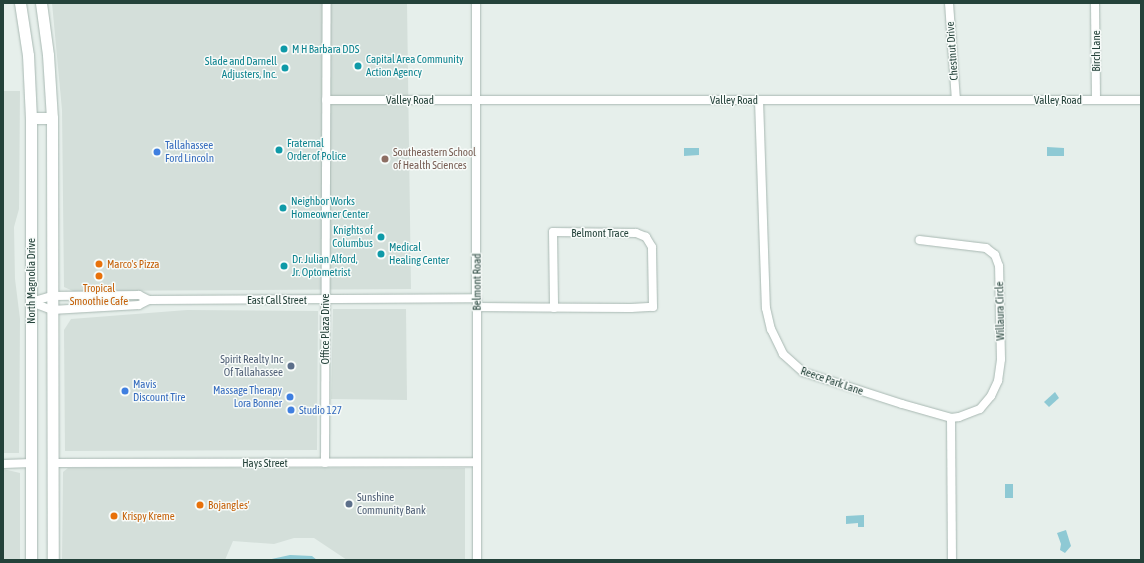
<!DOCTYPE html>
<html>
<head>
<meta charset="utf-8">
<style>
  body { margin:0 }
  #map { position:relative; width:1144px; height:563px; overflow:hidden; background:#e6efeb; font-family:"Asap Condensed",sans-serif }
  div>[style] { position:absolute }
  .built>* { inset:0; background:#d4dfda }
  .water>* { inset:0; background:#8ec9d4 }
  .roads { filter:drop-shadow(0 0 1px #a8b8b2) drop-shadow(0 0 1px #a8b8b2) }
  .street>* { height:8px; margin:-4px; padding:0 4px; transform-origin:4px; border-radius:4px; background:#fff }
  .secondary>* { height:11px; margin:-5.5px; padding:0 5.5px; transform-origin:5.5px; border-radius:5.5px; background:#fff }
  .dots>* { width:11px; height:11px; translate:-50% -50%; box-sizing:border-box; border:2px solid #f7fbf9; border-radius:50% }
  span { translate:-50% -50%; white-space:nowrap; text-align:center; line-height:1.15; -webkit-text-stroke:3px #f7fbf9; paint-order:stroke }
  .culture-label { font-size:11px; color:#0d838f }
  .left { translate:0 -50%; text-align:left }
  .right { translate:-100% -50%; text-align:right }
  .street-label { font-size:11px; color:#24423a }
  .shop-label { font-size:11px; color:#366cbe }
  .education-label { font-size:11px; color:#785e54 }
  .food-label { font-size:11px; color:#c56008 }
  .service-label { font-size:11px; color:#4e5e75 }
  .frame { position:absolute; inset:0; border:4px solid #24423a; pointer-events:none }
</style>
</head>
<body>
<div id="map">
  <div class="built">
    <div style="clip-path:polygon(52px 3px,407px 3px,411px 289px,73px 291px,64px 287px,62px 110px)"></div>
    <div style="clip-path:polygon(3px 91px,20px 91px,19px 209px,14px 227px,15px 279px,20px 319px,19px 453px,3px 453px)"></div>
    <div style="clip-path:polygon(333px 309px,406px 309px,407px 400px,331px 399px)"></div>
    <div style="clip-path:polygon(187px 310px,318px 311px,317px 450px,65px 451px,64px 330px,71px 319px)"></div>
    <div style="clip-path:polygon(68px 468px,465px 468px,465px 560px,347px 560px,314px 538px,294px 538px,274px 544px,233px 541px,225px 560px,62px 560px,63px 472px)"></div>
    <div style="clip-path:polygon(3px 469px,20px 473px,20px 560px,3px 560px)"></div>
  </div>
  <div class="water">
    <div style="clip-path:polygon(1047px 147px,1064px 148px,1064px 156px,1047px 156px)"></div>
    <div style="clip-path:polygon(684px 148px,699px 148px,699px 155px,684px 156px)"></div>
    <div style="clip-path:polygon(1055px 392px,1059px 398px,1049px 407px,1044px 402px)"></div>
    <div style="clip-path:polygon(1005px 484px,1013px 484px,1013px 498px,1005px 498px)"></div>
    <div style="clip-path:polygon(864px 515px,864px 527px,858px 527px,858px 523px,846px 524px,846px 516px)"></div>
    <div style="clip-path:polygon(1066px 530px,1071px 546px,1065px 553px,1060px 550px,1061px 544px,1057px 533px)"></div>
    <div style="clip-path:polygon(290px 555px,312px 556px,317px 560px,267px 560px)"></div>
  </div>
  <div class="roads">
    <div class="street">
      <div style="left:476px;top:3px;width:557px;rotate:89.9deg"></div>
      <div style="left:949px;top:3px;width:97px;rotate:85.9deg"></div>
      <div style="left:1095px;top:3px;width:97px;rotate:89.4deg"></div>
      <div style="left:326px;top:100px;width:815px"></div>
      <div style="left:759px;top:100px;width:208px;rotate:88.1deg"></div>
      <div style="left:766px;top:308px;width:22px;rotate:77deg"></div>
      <div style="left:771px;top:329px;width:28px;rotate:64deg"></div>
      <div style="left:783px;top:354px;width:27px;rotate:42deg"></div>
      <div style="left:803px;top:372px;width:104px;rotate:17.9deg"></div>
      <div style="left:902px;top:404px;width:51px;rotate:15.9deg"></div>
      <div style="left:951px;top:418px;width:8px;rotate:-7deg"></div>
      <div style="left:959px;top:417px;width:22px;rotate:-21deg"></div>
      <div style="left:980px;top:409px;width:17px;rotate:-50deg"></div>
      <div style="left:991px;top:396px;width:17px;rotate:-65deg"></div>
      <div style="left:998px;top:381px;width:22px;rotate:-82deg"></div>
      <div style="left:1001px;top:359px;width:93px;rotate:-91.2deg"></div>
      <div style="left:999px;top:266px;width:12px;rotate:-110deg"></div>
      <div style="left:995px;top:255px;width:11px;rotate:-142deg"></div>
      <div style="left:986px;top:248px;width:67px;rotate:-173.2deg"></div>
      <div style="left:31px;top:302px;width:22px;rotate:21deg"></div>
      <div style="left:52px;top:310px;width:87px;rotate:-3.3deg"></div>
      <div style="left:139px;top:305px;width:11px;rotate:-27deg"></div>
      <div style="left:149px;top:300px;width:328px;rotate:-0.3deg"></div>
      <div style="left:31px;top:302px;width:22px;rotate:-16deg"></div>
      <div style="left:52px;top:296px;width:87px;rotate:-0.7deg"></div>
      <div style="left:139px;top:295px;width:11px;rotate:27deg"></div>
      <div style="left:477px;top:307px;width:154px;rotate:0.4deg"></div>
      <div style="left:631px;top:308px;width:22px;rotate:-3deg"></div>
      <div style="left:653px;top:307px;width:60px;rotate:-91deg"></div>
      <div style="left:652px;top:247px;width:12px;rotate:-121deg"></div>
      <div style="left:646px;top:237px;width:11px;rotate:-158deg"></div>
      <div style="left:636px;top:233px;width:83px;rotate:-179.3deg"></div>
      <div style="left:553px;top:232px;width:76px;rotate:89.2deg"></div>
      <div style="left:951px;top:418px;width:142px;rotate:89.6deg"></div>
      <div style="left:52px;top:463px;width:425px;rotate:-0.1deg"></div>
      <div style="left:325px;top:463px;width:460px;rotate:-89.8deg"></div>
      <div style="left:3px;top:464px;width:29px;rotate:-2deg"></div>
    </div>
    <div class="secondary">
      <div style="left:20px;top:3px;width:53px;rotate:81.3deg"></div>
      <div style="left:28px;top:55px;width:63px;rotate:87.3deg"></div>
      <div style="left:31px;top:118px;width:442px;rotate:90deg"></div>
      <div style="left:41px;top:3px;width:52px;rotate:82.3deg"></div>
      <div style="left:48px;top:55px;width:63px;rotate:86.4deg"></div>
      <div style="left:52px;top:118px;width:442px;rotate:89.9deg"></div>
      <div style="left:31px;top:118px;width:21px"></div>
    </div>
  </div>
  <div class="dots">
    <div style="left:284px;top:49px;background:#0f9aa8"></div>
    <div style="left:358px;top:66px;background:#0f9aa8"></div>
    <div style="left:285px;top:68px;background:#0f9aa8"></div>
    <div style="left:279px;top:150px;background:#0f9aa8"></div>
    <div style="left:157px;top:152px;background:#3f7fe0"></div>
    <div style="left:385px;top:159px;background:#8d6e63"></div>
    <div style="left:283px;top:208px;background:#0f9aa8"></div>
    <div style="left:381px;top:237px;background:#0f9aa8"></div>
    <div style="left:381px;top:254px;background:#0f9aa8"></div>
    <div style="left:99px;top:264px;background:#e8710a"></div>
    <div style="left:284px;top:266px;background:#0f9aa8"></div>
    <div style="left:99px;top:276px;background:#e8710a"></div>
    <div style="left:291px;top:366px;background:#5c6f8a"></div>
    <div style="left:125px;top:391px;background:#3f7fe0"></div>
    <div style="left:290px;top:397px;background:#3f7fe0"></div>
    <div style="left:291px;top:410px;background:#3f7fe0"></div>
    <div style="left:349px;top:504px;background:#5c6f8a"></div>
    <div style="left:200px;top:505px;background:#e8710a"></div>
    <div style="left:114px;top:516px;background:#e8710a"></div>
  </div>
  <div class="culture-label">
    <span class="left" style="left:292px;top:49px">M H Barbara DDS</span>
    <span class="left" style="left:366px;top:66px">Capital Area Community<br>Action Agency</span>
    <span class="right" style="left:277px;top:68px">Slade and Darnell<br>Adjusters, Inc.</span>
    <span class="left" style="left:287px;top:150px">Fraternal<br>Order of Police</span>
    <span class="left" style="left:291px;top:208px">Neighbor Works<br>Homeowner Center</span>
    <span class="right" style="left:373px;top:237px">Knights of<br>Columbus</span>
    <span class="left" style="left:389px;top:254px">Medical<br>Healing Center</span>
    <span class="left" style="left:292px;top:266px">Dr. Julian Alford,<br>Jr. Optometrist</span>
  </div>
  <div class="street-label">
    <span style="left:952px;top:51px;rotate:-94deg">Chestnut Drive</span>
    <span style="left:1096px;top:51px;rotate:-90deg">Birch Lane</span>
    <span style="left:410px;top:100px">Valley Road</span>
    <span style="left:734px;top:100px">Valley Road</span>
    <span style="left:1058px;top:100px">Valley Road</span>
    <span style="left:600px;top:233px">Belmont Trace</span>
    <span style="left:31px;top:281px;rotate:-90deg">North Magnolia Drive</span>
    <span style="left:477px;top:282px;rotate:-90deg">Belmont Road</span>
    <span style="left:277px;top:300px">East Call Street</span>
    <span style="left:1000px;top:311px;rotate:-91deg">Willaura Circle</span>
    <span style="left:325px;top:329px;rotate:-90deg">Office Plaza Drive</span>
    <span style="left:832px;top:381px;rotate:19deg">Reece Park Lane</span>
    <span style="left:265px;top:463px">Hays Street</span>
  </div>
  <div class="shop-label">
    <span class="left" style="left:165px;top:152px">Tallahassee<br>Ford Lincoln</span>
    <span class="left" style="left:133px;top:391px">Mavis<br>Discount Tire</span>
    <span class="right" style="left:282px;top:397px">Massage Therapy<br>Lora Bonner</span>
    <span class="left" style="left:299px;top:410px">Studio 127</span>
  </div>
  <div class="education-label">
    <span class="left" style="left:393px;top:159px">Southeastern School<br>of Health Sciences</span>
  </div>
  <div class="food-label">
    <span class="left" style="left:107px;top:264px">Marco's Pizza</span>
    <span style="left:99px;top:295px">Tropical<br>Smoothie Cafe</span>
    <span class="left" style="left:208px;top:505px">Bojangles'</span>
    <span class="left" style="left:122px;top:516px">Krispy Kreme</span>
  </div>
  <div class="service-label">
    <span class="right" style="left:283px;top:366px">Spirit Realty Inc<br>Of Tallahassee</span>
    <span class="left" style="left:357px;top:504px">Sunshine<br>Community Bank</span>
  </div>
  <div class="frame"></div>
</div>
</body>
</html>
